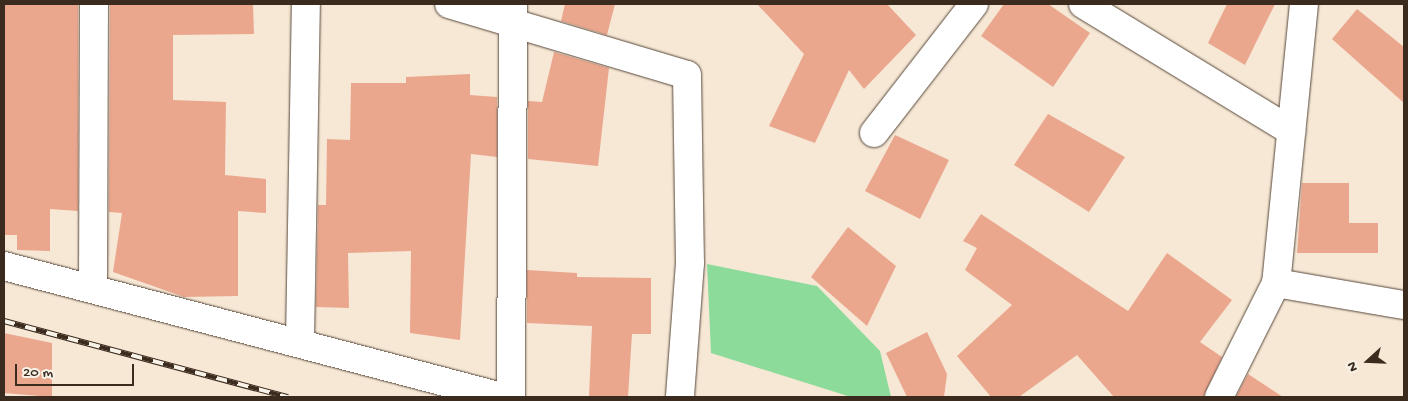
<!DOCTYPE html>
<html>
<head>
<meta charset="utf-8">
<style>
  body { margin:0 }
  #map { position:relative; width:1408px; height:401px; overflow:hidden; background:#f6e8d5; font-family:"Gochi Hand",sans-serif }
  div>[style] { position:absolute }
  .green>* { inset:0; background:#8cdb9a }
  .building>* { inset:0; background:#eba78e }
  .roads { filter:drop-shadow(0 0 1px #574639) drop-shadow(0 0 1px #574639) }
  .minor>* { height:28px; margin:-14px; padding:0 14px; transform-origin:14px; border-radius:14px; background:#fff }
  .rail>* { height:5.5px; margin-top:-2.75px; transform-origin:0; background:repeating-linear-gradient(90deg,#f7f3e8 0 11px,#3b2a1e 0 22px); box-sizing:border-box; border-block:1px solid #3b2a1e }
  span { translate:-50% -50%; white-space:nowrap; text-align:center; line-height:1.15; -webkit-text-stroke:5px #f7f3e8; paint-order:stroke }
  .frame { position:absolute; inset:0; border:5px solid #3b2a1e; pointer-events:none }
  .north { position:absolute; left:1343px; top:336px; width:50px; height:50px; -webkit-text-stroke:4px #f7f3e8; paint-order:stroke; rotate:250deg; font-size:14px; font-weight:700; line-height:20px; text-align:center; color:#3b2a1e }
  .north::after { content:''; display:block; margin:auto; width:18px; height:22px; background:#3b2a1e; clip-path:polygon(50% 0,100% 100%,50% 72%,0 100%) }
  .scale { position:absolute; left:15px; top:364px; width:119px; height:22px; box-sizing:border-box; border:2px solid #3b2a1e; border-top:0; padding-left:6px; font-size:15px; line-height:18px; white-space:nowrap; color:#3b2a1e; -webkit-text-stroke:4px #f7f3e8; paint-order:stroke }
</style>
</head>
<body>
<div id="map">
  <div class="green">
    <div style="clip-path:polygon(707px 264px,817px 286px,880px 351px,891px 397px,851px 397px,711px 353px)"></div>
  </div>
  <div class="building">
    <div style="clip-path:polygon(4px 4px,78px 4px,78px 211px,50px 209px,50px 251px,17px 250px,17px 235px,4px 235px)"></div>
    <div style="clip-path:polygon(110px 4px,253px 4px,254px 34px,173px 35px,173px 100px,226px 102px,225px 175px,266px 179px,266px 213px,238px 211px,238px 296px,184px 297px,113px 272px,122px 213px,109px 212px)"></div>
    <div style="clip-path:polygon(565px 4px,615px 4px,607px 35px,561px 21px)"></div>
    <div style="clip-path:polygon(757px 4px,887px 4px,916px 35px,864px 89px,849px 70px,815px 143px,769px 126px,804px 54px)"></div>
    <div style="clip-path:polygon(1004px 4px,1048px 4px,1090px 33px,1053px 87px,981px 36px)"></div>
    <div style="clip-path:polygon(1227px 4px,1275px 4px,1245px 65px,1208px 43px)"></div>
    <div style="clip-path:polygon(1357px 9px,1404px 47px,1404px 103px,1332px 39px)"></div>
    <div style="clip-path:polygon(554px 52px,609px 68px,598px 166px,528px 159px,528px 101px,542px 102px)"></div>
    <div style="clip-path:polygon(470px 74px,470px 95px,497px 97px,497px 157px,471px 154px,460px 340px,410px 333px,411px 251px,348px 253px,349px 308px,316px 307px,318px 205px,326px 205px,327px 139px,350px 140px,351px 83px,406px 83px,406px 77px)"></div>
    <div style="clip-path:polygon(1048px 114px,1125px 157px,1089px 212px,1014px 165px)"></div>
    <div style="clip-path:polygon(895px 135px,949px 160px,920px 219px,865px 191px)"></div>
    <div style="clip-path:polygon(1302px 183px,1349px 183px,1349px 223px,1378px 223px,1378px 253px,1297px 253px)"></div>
    <div style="clip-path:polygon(981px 214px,1128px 311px,1167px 253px,1232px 300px,1200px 342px,1222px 357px,1203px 397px,1114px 397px,1077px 355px,1019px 397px,991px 397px,957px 356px,1012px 305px,965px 270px,977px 248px,963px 241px)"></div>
    <div style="clip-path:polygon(848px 227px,896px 266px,867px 326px,811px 277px)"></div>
    <div style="clip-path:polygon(527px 270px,577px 273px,577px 277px,651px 278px,651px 334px,632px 334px,628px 397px,589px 397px,592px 326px,527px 323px)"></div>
    <div style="clip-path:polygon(927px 332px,947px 374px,944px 397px,907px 397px,886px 353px)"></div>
    <div style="clip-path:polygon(4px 333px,52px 343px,52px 397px,4px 393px)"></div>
    <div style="clip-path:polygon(1248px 374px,1283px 397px,1236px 397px)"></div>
  </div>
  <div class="roads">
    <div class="minor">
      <div style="left:449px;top:4px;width:248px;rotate:16.6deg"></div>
      <div style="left:687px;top:75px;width:188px;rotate:89.1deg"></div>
      <div style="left:690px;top:263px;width:134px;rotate:94.3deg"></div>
      <div style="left:1083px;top:4px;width:244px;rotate:31.4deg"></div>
      <div style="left:1304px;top:4px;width:280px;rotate:95.7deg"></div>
      <div style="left:1276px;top:283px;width:130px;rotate:9.8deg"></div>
      <div style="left:874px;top:133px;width:163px;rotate:-52.2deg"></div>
      <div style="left:4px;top:266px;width:515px;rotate:14.74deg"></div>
      <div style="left:93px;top:286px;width:282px;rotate:-89.8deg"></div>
      <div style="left:300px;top:341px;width:337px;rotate:-89deg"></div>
      <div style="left:511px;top:397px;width:393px;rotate:-89.7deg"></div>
      <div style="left:1219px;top:397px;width:127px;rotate:-63.4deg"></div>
    </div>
  </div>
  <div class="rail">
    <div style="left:4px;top:321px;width:294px;rotate:15deg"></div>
  </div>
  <div class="frame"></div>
  <div class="north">N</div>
  <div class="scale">20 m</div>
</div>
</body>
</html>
